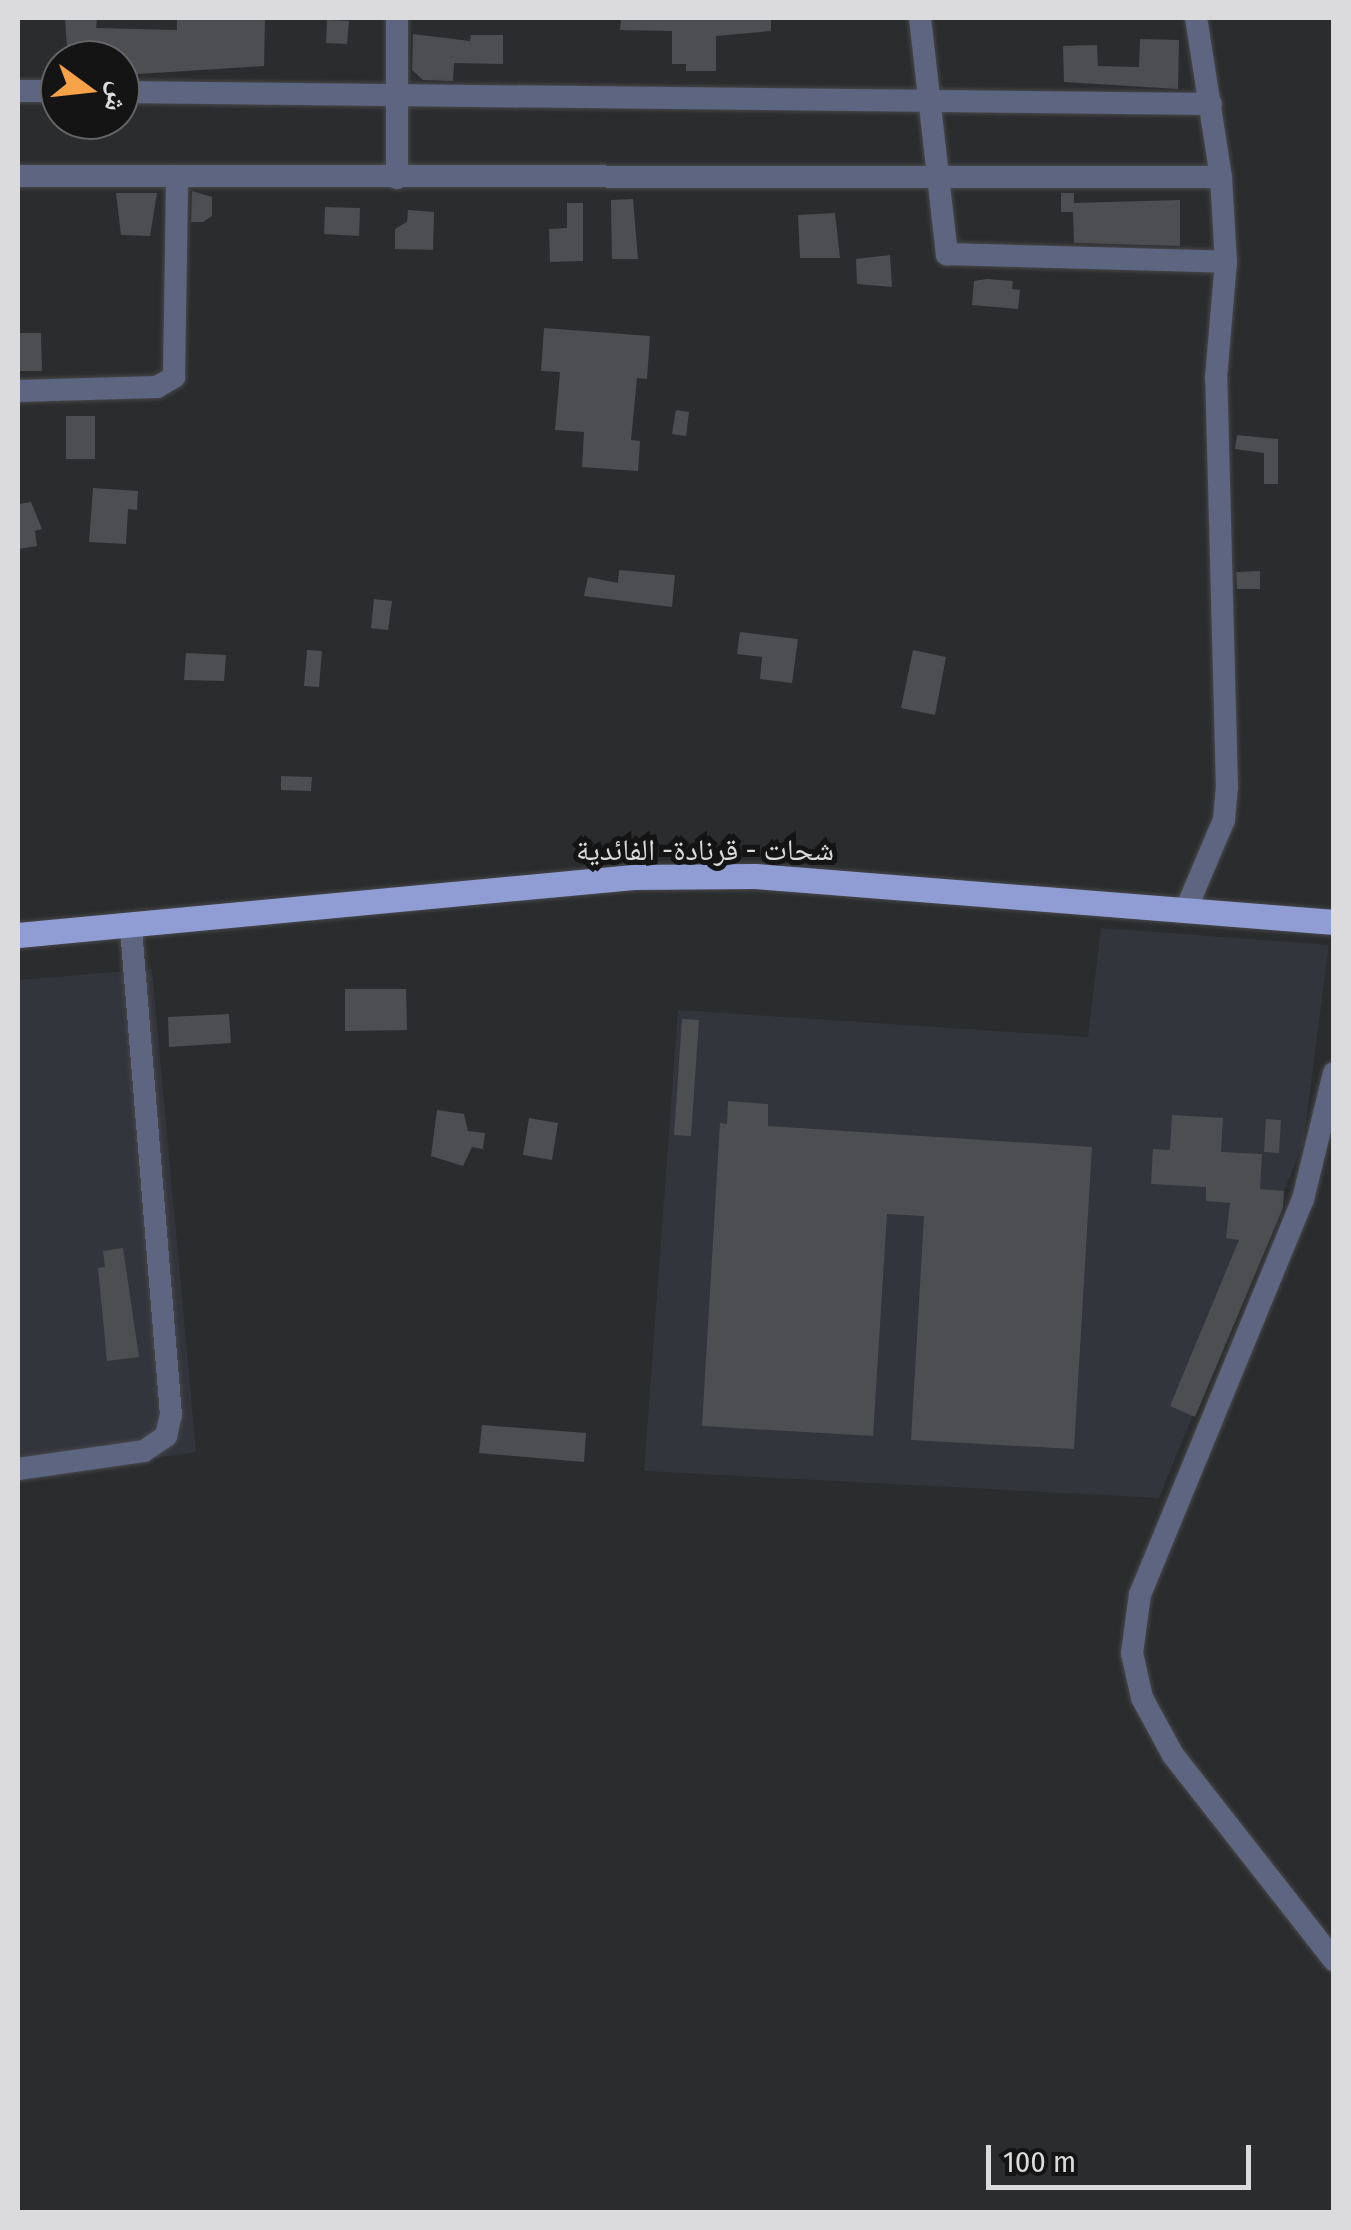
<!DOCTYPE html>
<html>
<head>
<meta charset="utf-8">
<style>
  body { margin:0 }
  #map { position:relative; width:1351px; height:2230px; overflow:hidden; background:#2b2c2e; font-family:"Fira Sans Condensed","Noto Naskh Arabic",sans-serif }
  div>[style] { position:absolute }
  .built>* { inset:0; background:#33353d }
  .building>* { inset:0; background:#4d4e51 }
  .roads { filter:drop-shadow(0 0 2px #47484a) drop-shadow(0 0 2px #47484a) }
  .minor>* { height:22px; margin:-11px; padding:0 11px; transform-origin:11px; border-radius:11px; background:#5e6580 }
  .major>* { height:25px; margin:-12.5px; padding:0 12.5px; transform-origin:12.5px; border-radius:12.5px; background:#909dd5 }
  span { translate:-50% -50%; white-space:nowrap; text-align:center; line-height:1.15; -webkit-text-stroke:10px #141415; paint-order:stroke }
  .street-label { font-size:30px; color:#dbdbdd }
  .frame { position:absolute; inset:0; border:20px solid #dbdbdd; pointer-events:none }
  .north { position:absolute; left:40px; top:40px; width:100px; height:100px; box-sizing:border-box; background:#141415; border:2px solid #646465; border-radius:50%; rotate:105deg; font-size:28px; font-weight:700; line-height:40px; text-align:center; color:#dbdbdd }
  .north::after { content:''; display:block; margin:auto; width:35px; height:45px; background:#f7a248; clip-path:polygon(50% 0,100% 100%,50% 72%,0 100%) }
  .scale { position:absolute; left:986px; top:2145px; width:265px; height:45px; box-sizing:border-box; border:5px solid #dbdbdd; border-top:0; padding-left:12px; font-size:30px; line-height:35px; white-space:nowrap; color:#dbdbdd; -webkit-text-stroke:8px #141415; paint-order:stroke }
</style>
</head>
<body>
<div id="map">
  <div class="built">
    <div style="clip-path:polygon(1101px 928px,1329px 945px,1303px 1144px,1159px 1498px,644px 1471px,678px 1010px,1088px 1037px)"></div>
    <div style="clip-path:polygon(152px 969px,196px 1452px,18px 1479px,18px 980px)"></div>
  </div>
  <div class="building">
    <div style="clip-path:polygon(65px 18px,97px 18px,96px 28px,177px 30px,177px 18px,265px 18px,264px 66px,123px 75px,123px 60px,68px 60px)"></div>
    <div style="clip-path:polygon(621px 18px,771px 18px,771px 31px,716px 36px,716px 71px,686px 71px,686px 64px,672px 64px,672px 31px,620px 30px)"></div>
    <div style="clip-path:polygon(327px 20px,349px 21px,347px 44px,326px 43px)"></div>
    <div style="clip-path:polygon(413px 34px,470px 41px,471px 35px,503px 35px,503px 64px,454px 63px,453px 81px,423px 80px,412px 70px)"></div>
    <div style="clip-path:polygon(1140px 39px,1179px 40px,1178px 89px,1064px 82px,1063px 46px,1097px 45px,1098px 66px,1139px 67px)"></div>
    <div style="clip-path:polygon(192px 191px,212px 197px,212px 216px,203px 222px,191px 222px)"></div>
    <div style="clip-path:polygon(116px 193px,157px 193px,150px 236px,121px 235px)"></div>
    <div style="clip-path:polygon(1061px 193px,1074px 193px,1074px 203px,1180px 200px,1180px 246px,1074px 243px,1073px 212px,1061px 212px)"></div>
    <div style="clip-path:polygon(633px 199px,638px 259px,612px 259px,611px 200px)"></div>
    <div style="clip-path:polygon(567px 203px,583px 203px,583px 261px,550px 262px,549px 229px,567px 228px)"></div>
    <div style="clip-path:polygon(325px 207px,360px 208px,359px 236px,324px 234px)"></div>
    <div style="clip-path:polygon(408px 210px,434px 212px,433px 250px,395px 249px,395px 229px,407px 222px)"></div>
    <div style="clip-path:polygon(835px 213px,840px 258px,800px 258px,798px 215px)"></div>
    <div style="clip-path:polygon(890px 255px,892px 287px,857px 284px,856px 259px)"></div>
    <div style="clip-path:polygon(987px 279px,1013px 281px,1012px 289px,1020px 290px,1018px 309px,972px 305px,974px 281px)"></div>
    <div style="clip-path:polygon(544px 328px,650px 336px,647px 379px,637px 378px,631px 440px,640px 441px,638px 471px,582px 467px,584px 432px,555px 430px,560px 372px,541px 371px)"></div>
    <div style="clip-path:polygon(18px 333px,41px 333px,42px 371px,18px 371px)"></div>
    <div style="clip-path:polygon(676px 410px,689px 412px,686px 436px,672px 434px)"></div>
    <div style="clip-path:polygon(66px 416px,95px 416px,95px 459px,66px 459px)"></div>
    <div style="clip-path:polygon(1237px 435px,1278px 439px,1278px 484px,1264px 484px,1264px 453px,1235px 449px)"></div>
    <div style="clip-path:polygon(93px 488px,138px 491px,137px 510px,128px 509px,126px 544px,89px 542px)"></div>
    <div style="clip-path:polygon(31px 502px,42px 529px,35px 531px,37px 546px,18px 549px,18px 504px)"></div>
    <div style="clip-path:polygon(619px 570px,675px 575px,672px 607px,584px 596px,588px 577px,618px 583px)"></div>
    <div style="clip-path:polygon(1260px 571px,1260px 589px,1237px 589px,1236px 572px)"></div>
    <div style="clip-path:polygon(374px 599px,392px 601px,388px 630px,371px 628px)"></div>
    <div style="clip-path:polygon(740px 632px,798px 639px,792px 683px,760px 679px,762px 657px,737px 654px)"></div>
    <div style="clip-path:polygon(307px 650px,322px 651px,319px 687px,304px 686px)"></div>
    <div style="clip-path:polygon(913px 650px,946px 657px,935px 715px,901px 708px)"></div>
    <div style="clip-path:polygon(186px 653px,226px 655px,224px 681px,184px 680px)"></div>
    <div style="clip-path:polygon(281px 776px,312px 777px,311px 791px,281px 790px)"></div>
    <div style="clip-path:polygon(345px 989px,406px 989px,407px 1030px,345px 1031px)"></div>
    <div style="clip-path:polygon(229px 1014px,231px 1043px,169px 1047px,168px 1017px)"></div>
    <div style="clip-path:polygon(682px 1019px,699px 1020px,691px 1136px,674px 1135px)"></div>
    <div style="clip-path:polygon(728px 1101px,768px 1104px,768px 1126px,1092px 1147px,1074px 1449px,911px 1440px,924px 1216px,887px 1214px,873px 1436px,702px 1426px,720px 1123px,727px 1124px)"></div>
    <div style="clip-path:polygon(437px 1110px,464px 1114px,468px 1131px,485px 1133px,483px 1149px,472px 1147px,463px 1166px,431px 1156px)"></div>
    <div style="clip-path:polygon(1172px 1115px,1223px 1118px,1221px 1152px,1262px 1154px,1260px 1189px,1284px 1191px,1283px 1208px,1195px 1417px,1170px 1406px,1239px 1240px,1226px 1238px,1230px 1203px,1206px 1201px,1206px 1187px,1151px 1184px,1153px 1149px,1170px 1150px)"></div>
    <div style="clip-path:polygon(529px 1118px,558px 1123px,552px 1160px,523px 1155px)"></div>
    <div style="clip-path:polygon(1266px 1119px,1281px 1120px,1279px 1153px,1264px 1152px)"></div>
    <div style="clip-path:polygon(123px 1248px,139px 1357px,107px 1361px,98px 1268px,105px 1267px,103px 1251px)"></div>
    <div style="clip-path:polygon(482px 1425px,586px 1433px,584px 1462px,479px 1453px)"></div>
  </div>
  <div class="roads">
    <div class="minor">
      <div style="left:920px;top:18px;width:238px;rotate:83.5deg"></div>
      <div style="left:947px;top:254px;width:279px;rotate:1.6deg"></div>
      <div style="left:18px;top:91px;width:42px"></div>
      <div style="left:120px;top:92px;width:1091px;rotate:0.63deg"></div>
      <div style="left:18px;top:176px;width:1203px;rotate:0.05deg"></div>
      <div style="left:397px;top:178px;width:160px;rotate:-90deg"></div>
      <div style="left:18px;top:391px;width:139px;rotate:-1.6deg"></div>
      <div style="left:157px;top:387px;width:20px;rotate:-30deg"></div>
      <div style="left:174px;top:377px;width:201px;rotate:-89.1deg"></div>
      <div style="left:1187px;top:907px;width:95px;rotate:-67deg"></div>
      <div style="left:1224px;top:820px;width:32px;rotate:-85deg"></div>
      <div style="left:1227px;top:788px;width:410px;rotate:-91.5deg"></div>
      <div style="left:1216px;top:378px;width:116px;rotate:-85.1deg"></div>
      <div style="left:1226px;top:262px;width:85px;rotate:-93.4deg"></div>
      <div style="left:1221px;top:177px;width:161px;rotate:-98.9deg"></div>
      <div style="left:1334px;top:1073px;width:130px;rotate:103.8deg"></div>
      <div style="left:1303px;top:1199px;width:427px;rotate:112.4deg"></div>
      <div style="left:1140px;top:1594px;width:60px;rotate:97.7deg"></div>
      <div style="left:1132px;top:1653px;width:46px;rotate:77.5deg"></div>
      <div style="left:1142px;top:1698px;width:65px;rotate:61.5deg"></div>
      <div style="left:1173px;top:1755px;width:261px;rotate:51.9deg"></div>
      <div style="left:18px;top:1469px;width:127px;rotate:-8.1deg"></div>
      <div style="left:144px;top:1451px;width:27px;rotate:-34deg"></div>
      <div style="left:166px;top:1436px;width:22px;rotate:-77deg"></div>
      <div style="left:171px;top:1415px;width:493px;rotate:-94.7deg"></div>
    </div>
    <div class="major">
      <div style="left:18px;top:935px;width:618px;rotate:-5.39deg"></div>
      <div style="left:633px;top:877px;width:122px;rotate:-0.5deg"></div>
      <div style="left:755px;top:876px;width:581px;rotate:4.54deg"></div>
    </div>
  </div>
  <div class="street-label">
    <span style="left:705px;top:850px">شحات - قرنادة- الفائدية</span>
  </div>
  <div class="frame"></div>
  <div class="north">ش</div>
  <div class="scale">100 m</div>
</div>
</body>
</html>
